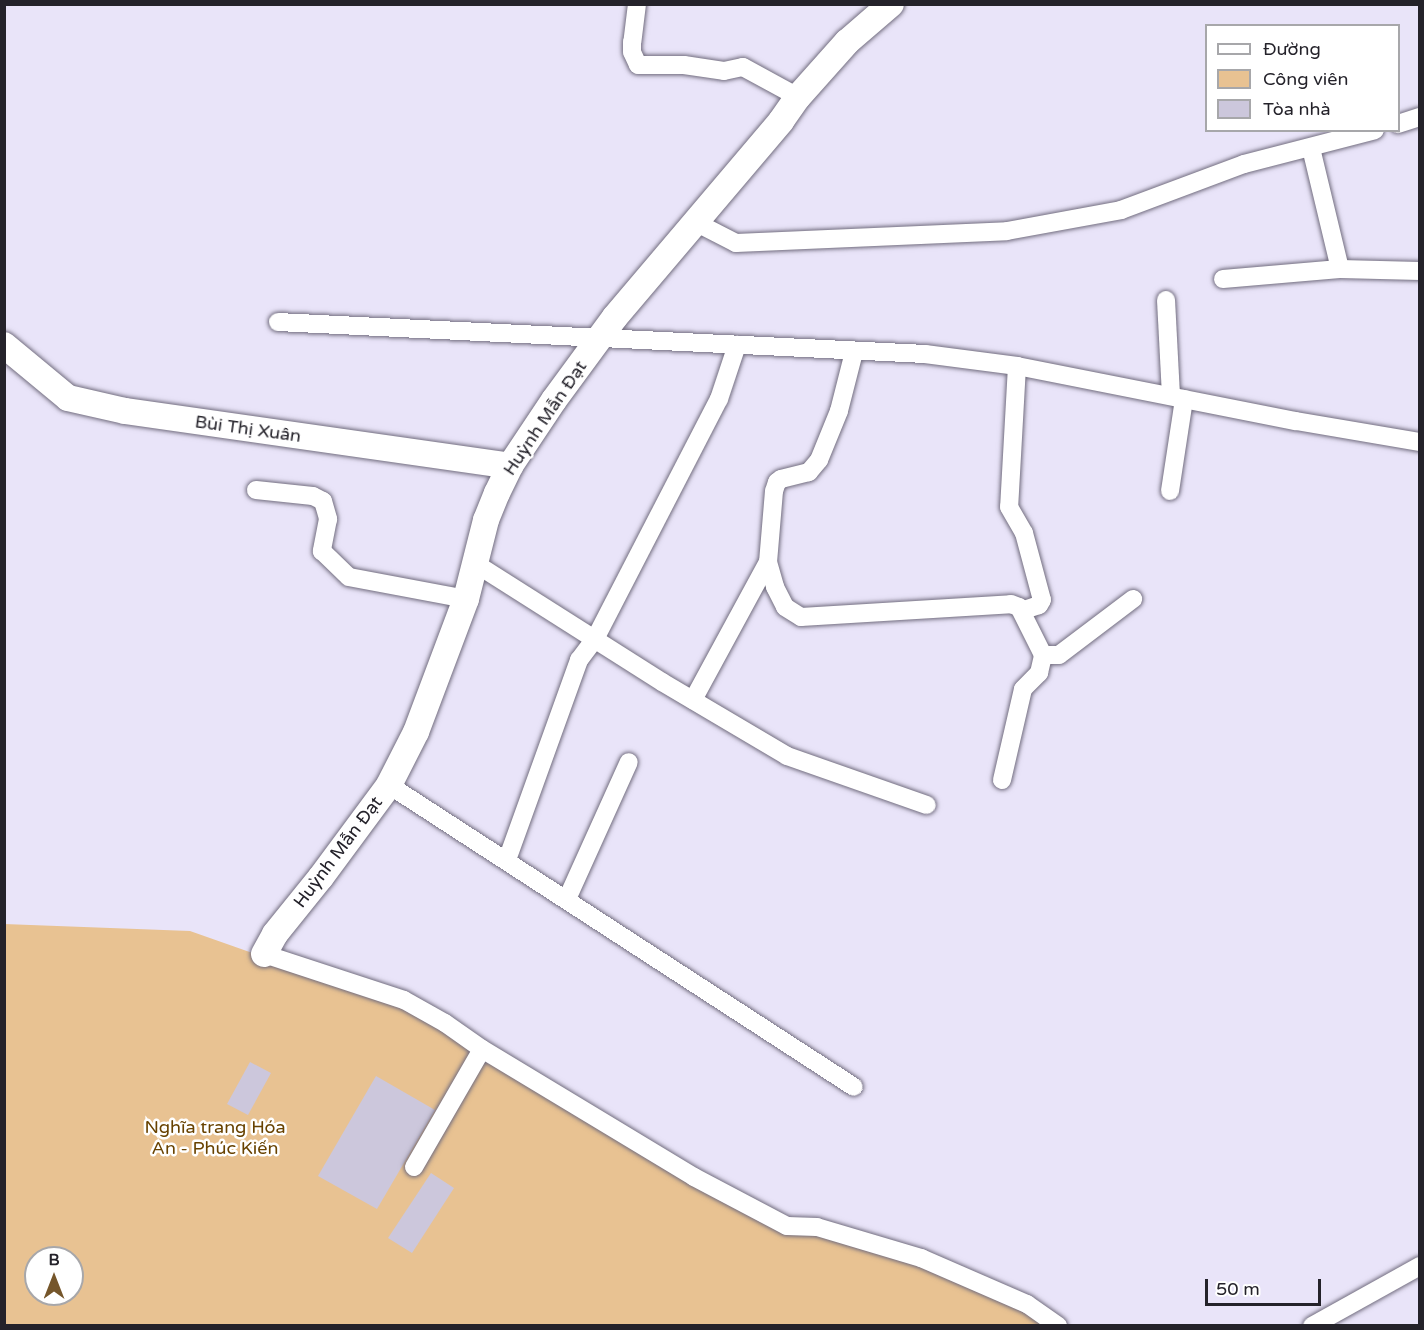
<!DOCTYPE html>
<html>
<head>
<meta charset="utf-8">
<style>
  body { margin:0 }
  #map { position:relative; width:1424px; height:1330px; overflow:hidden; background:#e9e4f9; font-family:"Varela Round",sans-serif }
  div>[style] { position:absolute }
  .green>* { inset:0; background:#e8c292 }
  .building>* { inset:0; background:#ccc7dc }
  .roads { filter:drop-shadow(0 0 2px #726d7f) drop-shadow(0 0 2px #726d7f) }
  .minor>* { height:18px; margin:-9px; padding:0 9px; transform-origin:9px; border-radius:9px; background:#fff }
  .secondary>* { height:26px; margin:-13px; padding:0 13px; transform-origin:13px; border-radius:13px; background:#fff }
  span { translate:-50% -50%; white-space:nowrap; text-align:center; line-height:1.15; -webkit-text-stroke:5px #fff; paint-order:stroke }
  .street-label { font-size:18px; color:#24222a }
  .park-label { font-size:18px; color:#684200 }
  .frame { position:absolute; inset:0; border:6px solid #24222a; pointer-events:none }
  .legend { position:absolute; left:1205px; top:24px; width:195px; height:108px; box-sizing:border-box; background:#fff; border:2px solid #a7a7aa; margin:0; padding:8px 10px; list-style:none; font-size:18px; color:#24222a }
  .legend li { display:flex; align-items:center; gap:12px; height:30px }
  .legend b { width:30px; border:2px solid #a7a7aa }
  .north { position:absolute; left:24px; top:1246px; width:60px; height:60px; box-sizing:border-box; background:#fff; border:2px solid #a7a7aa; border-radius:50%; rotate:0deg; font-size:16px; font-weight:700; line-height:24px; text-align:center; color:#24222a }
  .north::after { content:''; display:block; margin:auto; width:21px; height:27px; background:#75562b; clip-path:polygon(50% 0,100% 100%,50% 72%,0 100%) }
  .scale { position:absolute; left:1205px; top:1279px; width:116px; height:27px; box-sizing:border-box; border:3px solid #24222a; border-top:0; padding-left:8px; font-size:18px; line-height:21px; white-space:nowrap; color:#24222a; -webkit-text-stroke:4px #fff; paint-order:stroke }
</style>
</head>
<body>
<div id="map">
  <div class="green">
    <div style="clip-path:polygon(evenodd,4px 924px,190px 931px,403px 1006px,484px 1056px,816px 1232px,917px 1262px,1023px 1308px,1048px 1325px,5px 1325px,4px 924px,36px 1258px,72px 1258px,72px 1294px,36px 1294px,36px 1258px)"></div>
  </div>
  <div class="building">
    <div style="clip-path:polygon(250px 1062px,271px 1073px,248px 1115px,227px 1104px)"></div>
    <div style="clip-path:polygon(376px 1076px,435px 1110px,377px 1209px,318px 1176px)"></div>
    <div style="clip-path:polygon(431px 1173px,454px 1188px,412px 1253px,388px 1238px)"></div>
  </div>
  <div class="roads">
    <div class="minor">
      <div style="left:637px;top:4px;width:38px;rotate:97deg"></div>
      <div style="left:632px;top:42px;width:10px;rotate:90deg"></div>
      <div style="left:632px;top:52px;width:14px;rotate:65deg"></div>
      <div style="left:638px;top:65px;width:46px"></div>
      <div style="left:684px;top:65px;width:40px;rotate:8.5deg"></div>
      <div style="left:724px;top:71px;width:19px;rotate:-12deg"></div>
      <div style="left:743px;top:67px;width:63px;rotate:28.6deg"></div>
      <div style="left:1398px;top:124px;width:23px;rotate:-18deg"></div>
      <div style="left:1311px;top:148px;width:124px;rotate:76.5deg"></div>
      <div style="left:695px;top:222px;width:46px;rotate:27.1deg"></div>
      <div style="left:736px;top:243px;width:271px;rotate:-2.5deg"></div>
      <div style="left:1007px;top:231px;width:116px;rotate:-10.4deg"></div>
      <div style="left:1121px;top:210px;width:131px;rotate:-20.5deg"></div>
      <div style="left:1244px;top:164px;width:135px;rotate:-14.5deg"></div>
      <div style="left:1223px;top:279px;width:117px;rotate:-4.9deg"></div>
      <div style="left:1340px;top:269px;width:80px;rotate:1.4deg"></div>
      <div style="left:1166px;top:300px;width:96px;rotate:87deg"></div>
      <div style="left:278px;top:322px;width:648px;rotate:2.83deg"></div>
      <div style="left:925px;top:354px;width:93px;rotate:7.4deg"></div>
      <div style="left:1017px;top:366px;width:284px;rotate:11.2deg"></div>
      <div style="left:1296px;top:421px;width:126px;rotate:9.6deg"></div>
      <div style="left:854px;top:352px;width:61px;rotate:104.3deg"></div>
      <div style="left:839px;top:411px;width:53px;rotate:112.2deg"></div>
      <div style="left:819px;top:460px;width:16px;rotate:130deg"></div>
      <div style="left:809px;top:472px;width:29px;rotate:166deg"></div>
      <div style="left:781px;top:479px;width:5px;rotate:143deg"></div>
      <div style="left:777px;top:482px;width:9px;rotate:108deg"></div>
      <div style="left:774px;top:491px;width:71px;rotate:94.8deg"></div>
      <div style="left:768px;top:562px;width:26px;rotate:74deg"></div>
      <div style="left:775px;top:587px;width:22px;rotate:63deg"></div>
      <div style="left:785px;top:607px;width:19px;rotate:32deg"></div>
      <div style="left:801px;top:617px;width:210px;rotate:-3.5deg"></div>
      <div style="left:1011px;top:604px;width:9px;rotate:21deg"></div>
      <div style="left:1019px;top:607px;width:54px;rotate:63.4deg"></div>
      <div style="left:1043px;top:655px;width:16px"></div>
      <div style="left:1059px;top:655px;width:93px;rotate:-37.1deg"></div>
      <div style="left:1017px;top:366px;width:141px;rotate:93.2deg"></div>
      <div style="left:1009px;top:507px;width:30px;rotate:60deg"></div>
      <div style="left:1024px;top:533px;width:69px;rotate:75deg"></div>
      <div style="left:1042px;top:600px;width:6px;rotate:121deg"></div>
      <div style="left:1039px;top:605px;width:18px;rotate:161deg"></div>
      <div style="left:256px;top:490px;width:57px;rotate:6deg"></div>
      <div style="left:313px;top:496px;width:11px;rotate:27deg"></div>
      <div style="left:323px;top:501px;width:19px;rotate:74deg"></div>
      <div style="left:328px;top:519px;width:33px;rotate:101deg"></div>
      <div style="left:322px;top:551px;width:37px;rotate:44deg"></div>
      <div style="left:349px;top:577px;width:119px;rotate:10.6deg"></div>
      <div style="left:1170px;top:491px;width:93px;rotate:-81.3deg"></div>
      <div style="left:476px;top:564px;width:220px;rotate:32.4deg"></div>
      <div style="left:662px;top:682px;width:145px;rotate:30.6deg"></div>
      <div style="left:787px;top:756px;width:148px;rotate:19.3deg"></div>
      <div style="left:693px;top:700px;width:157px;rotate:-61.5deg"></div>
      <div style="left:1002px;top:780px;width:93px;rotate:-77deg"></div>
      <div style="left:1023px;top:689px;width:23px;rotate:-45deg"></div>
      <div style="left:1039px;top:673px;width:18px;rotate:-77deg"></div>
      <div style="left:389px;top:785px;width:554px;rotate:33deg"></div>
      <div style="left:507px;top:860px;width:213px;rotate:-70.2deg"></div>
      <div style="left:579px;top:660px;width:26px;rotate:-53deg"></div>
      <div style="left:595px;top:639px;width:270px;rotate:-62.7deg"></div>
      <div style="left:719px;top:399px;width:57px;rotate:-71.6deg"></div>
      <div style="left:567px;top:899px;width:150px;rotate:-65.7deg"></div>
      <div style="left:264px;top:954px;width:147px;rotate:18.2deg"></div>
      <div style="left:404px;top:1000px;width:47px;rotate:29.3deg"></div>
      <div style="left:445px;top:1023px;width:45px;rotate:35.1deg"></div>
      <div style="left:482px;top:1049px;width:248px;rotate:31.1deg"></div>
      <div style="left:694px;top:1177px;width:105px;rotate:27.8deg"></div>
      <div style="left:787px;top:1226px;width:30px;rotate:2deg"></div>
      <div style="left:817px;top:1227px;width:109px;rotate:16.6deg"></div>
      <div style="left:921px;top:1258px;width:116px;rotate:23.5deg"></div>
      <div style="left:1027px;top:1304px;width:38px;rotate:35deg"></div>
      <div style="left:414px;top:1167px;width:136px;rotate:-60deg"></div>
      <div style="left:1312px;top:1326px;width:124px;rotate:-29.1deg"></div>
    </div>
    <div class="secondary">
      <div style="left:4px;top:345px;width:83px;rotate:39.6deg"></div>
      <div style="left:68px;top:398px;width:58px;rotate:12.8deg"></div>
      <div style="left:125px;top:411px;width:389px;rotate:8.1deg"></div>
      <div style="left:264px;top:954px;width:23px;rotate:-61deg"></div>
      <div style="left:275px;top:934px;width:73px;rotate:-51.1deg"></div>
      <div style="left:321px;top:877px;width:114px;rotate:-53.5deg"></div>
      <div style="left:389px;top:785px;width:59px;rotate:-63deg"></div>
      <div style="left:416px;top:732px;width:142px;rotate:-69.4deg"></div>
      <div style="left:466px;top:599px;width:81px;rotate:-75.8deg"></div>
      <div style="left:486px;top:520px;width:29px;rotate:-68deg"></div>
      <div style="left:497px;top:493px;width:30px;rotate:-64deg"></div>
      <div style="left:510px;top:466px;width:79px;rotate:-56.3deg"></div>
      <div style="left:554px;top:400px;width:103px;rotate:-53.7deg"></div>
      <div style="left:615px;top:317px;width:257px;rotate:-49.7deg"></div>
      <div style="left:781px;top:121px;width:29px;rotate:-55deg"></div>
      <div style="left:798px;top:97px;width:74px;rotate:-48.3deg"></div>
      <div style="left:847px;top:42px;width:58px;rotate:-40.8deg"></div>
    </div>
  </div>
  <div class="street-label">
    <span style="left:545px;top:418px;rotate:-56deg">Huỳnh Mẫn Đạt</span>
    <span style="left:248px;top:429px;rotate:8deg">Bùi Thị Xuân</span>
    <span style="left:338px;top:852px;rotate:-53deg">Huỳnh Mẫn Đạt</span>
  </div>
  <div class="park-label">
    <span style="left:215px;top:1138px">Nghĩa trang Hóa<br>An - Phúc Kiến</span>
  </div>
  <div class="frame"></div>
  <ul class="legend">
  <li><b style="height:8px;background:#fff"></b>Đường</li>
  <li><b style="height:16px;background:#e8c292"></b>Công viên</li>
  <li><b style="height:16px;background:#ccc7dc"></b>Tòa nhà</li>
  </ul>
  <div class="north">B</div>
  <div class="scale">50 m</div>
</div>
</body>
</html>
